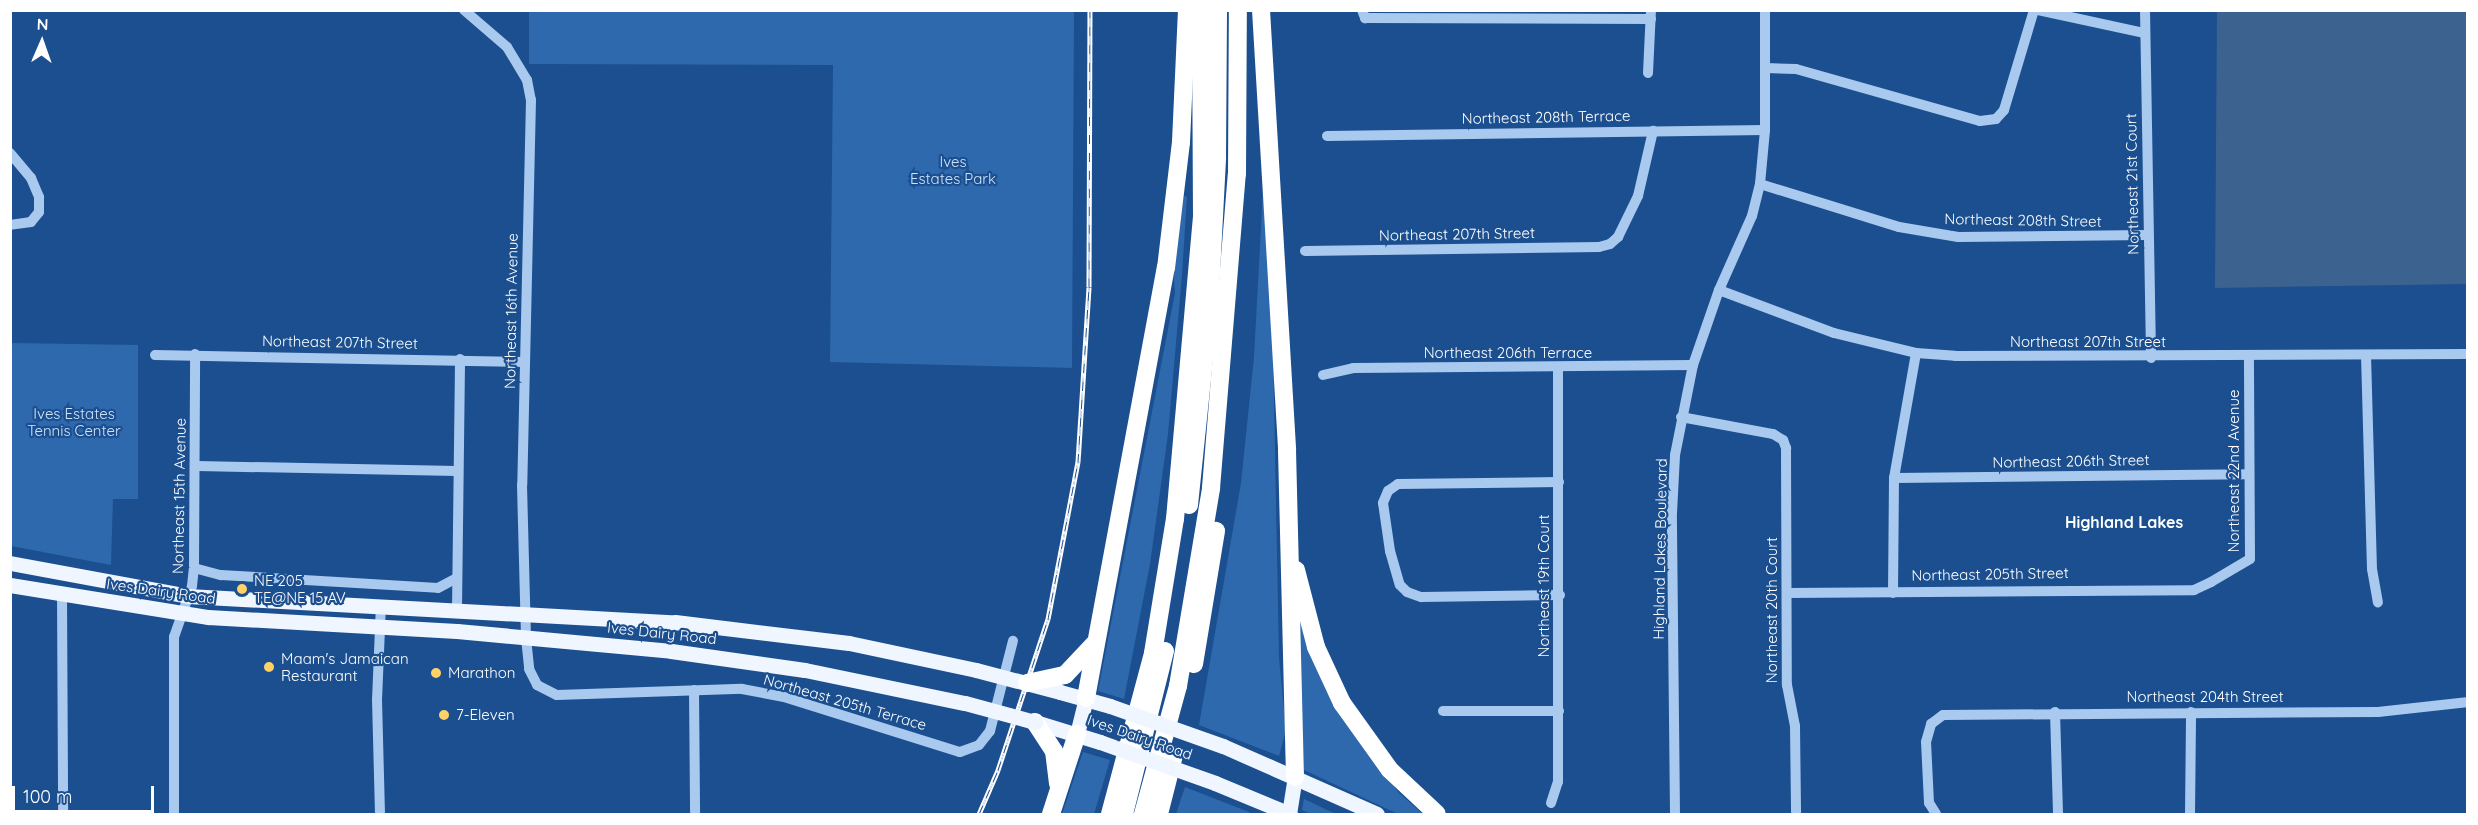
<!DOCTYPE html>
<html>
<head>
<meta charset="utf-8">
<style>
  body { margin:0 }
  #map { position:relative; width:2478px; height:825px; overflow:hidden; background:#1b4f8f; font-family:Quicksand,sans-serif }
  div>[style] { position:absolute }
  .green>* { inset:0; background:#2e69ad }
  .water>* { inset:0; background:#3c6290 }
  .minor>* { height:10px; margin:-5px; padding:0 5px; transform-origin:5px; border-radius:5px; background:#a9c9ee }
  .major>* { height:15px; margin:-7.5px; padding:0 7.5px; transform-origin:7.5px; border-radius:7.5px; background:#f0f6ff }
  .highway>* { height:18px; margin:-9px; padding:0 9px; transform-origin:9px; border-radius:9px; background:#fff }
  .rail>* { height:5px; margin-top:-2.5px; transform-origin:0; background:repeating-linear-gradient(90deg,#1b4f8f 0 9px,#fff 0 18px); box-sizing:border-box; border-block:2px solid #fff }
  .major-bridge>* { height:15px; margin:-7.5px; padding:0 7.5px; transform-origin:7.5px; border-radius:7.5px; background:#f0f6ff }
  .highway-bridge>* { height:18px; margin:-9px; padding:0 9px; transform-origin:9px; border-radius:9px; background:#fff }
  .dots>* { width:16px; height:16px; translate:-50% -50%; box-sizing:border-box; border:3px solid #1b4f8f; border-radius:50% }
  span { translate:-50% -50%; white-space:nowrap; text-align:center; line-height:1.15; -webkit-text-stroke:4.5px #1b4f8f; paint-order:stroke }
  .street-label { font-size:15px; color:#fff }
  .park-label { font-size:15px; color:#cfe3fa }
  .poi-label { font-size:15px; color:#fff }
  .left { translate:0 -50%; text-align:left }
  .neighbourhood-label { font-size:16px; color:#fff; font-weight:700 }
  .frame { position:absolute; inset:0; border:12px solid #fff; pointer-events:none }
  .north { position:absolute; left:12px; top:12px; width:60px; height:60px; -webkit-text-stroke:4px #1b4f8f; paint-order:stroke; rotate:2deg; font-size:16px; font-weight:700; line-height:24px; text-align:center; color:#fff }
  .north::after { content:''; display:block; margin:auto; width:21px; height:27px; background:#fff; clip-path:polygon(50% 0,100% 100%,50% 72%,0 100%) }
  .scale { position:absolute; left:12px; top:786px; width:142px; height:27px; box-sizing:border-box; border:3px solid #fff; border-top:0; padding-left:8px; font-size:18px; line-height:21px; white-space:nowrap; color:#fff; -webkit-text-stroke:4px #1b4f8f; paint-order:stroke }
</style>
</head>
<body>
<div id="map">
  <div class="green">
    <div style="clip-path:polygon(529px 11px,1074px 11px,1072px 368px,830px 362px,833px 65px,529px 64px)"></div>
    <div style="clip-path:polygon(1263px 190px,1273px 348px,1279px 658px,1286px 730px,1279px 756px,1199px 725px,1241px 483px,1254px 357px)"></div>
    <div style="clip-path:polygon(1184px 196px,1187px 197px,1182px 275px,1168px 434px,1150px 564px,1124px 699px,1098px 691px,1175px 293px,1173px 268px)"></div>
    <div style="clip-path:polygon(11px 343px,138px 345px,138px 499px,113px 499px,111px 565px,11px 546px)"></div>
    <div style="clip-path:polygon(1298px 615px,1326px 690px,1343px 720px,1399px 793px,1423px 814px,1398px 814px,1304px 770px)"></div>
    <div style="clip-path:polygon(1083px 752px,1110px 760px,1094px 814px,1062px 814px)"></div>
    <div style="clip-path:polygon(1185px 787px,1254px 814px,1176px 814px)"></div>
    <div style="clip-path:polygon(1304px 799px,1336px 814px,1311px 814px,1302px 810px)"></div>
  </div>
  <div class="water">
    <div style="clip-path:polygon(2217px 11px,2467px 11px,2467px 284px,2215px 288px)"></div>
  </div>
  <div class="minor">
    <div style="left:464px;top:10px;width:57px;rotate:40.7deg"></div>
    <div style="left:507px;top:47px;width:39px;rotate:59deg"></div>
    <div style="left:527px;top:80px;width:20px;rotate:79deg"></div>
    <div style="left:531px;top:100px;width:385px;rotate:91.3deg"></div>
    <div style="left:522px;top:485px;width:153px;rotate:88.5deg"></div>
    <div style="left:526px;top:638px;width:31px;rotate:84deg"></div>
    <div style="left:529px;top:669px;width:18px;rotate:63deg"></div>
    <div style="left:537px;top:685px;width:22px;rotate:27deg"></div>
    <div style="left:557px;top:695px;width:185px;rotate:-1.9deg"></div>
    <div style="left:742px;top:689px;width:43px;rotate:10.8deg"></div>
    <div style="left:784px;top:697px;width:184px;rotate:17.4deg"></div>
    <div style="left:960px;top:752px;width:20px;rotate:-20deg"></div>
    <div style="left:979px;top:745px;width:18px;rotate:-52deg"></div>
    <div style="left:990px;top:731px;width:93px;rotate:-75.7deg"></div>
    <div style="left:1362px;top:10px;width:9px;rotate:69deg"></div>
    <div style="left:1365px;top:18px;width:286px;rotate:0.2deg"></div>
    <div style="left:2038px;top:10px;width:108px;rotate:12.2deg"></div>
    <div style="left:2145px;top:10px;width:348px;rotate:89deg"></div>
    <div style="left:1765px;top:68px;width:31px;rotate:2deg"></div>
    <div style="left:1796px;top:69px;width:191px;rotate:15.8deg"></div>
    <div style="left:1980px;top:121px;width:16px;rotate:-7deg"></div>
    <div style="left:1996px;top:119px;width:12px;rotate:-48deg"></div>
    <div style="left:2004px;top:110px;width:104px;rotate:-73.3deg"></div>
    <div style="left:1648px;top:73px;width:63px;rotate:-87.3deg"></div>
    <div style="left:1327px;top:136px;width:438px;rotate:-0.8deg"></div>
    <div style="left:10px;top:153px;width:33px;rotate:50deg"></div>
    <div style="left:31px;top:178px;width:21px;rotate:67deg"></div>
    <div style="left:39px;top:197px;width:15px;rotate:90deg"></div>
    <div style="left:39px;top:212px;width:13px;rotate:129deg"></div>
    <div style="left:31px;top:222px;width:21px;rotate:172deg"></div>
    <div style="left:1760px;top:184px;width:145px;rotate:17.2deg"></div>
    <div style="left:1899px;top:227px;width:60px;rotate:9.6deg"></div>
    <div style="left:1958px;top:237px;width:190px;rotate:-0.6deg"></div>
    <div style="left:1305px;top:251px;width:294px;rotate:-0.8deg"></div>
    <div style="left:1599px;top:247px;width:11px;rotate:-15deg"></div>
    <div style="left:1610px;top:244px;width:11px;rotate:-41deg"></div>
    <div style="left:1618px;top:237px;width:46px;rotate:-64deg"></div>
    <div style="left:1638px;top:196px;width:67px;rotate:-77deg"></div>
    <div style="left:1719px;top:290px;width:123px;rotate:20.5deg"></div>
    <div style="left:1834px;top:333px;width:84px;rotate:13.7deg"></div>
    <div style="left:1916px;top:353px;width:39px;rotate:4deg"></div>
    <div style="left:1955px;top:356px;width:513px;rotate:-0.22deg"></div>
    <div style="left:155px;top:355px;width:370px;rotate:1.1deg"></div>
    <div style="left:2366px;top:355px;width:214px;rotate:88.4deg"></div>
    <div style="left:2372px;top:569px;width:34px;rotate:80deg"></div>
    <div style="left:1323px;top:375px;width:31px;rotate:-13deg"></div>
    <div style="left:1353px;top:368px;width:340px;rotate:-0.5deg"></div>
    <div style="left:1681px;top:417px;width:94px;rotate:10.5deg"></div>
    <div style="left:1773px;top:434px;width:12px;rotate:31deg"></div>
    <div style="left:1783px;top:440px;width:9px;rotate:69deg"></div>
    <div style="left:1786px;top:448px;width:237px;rotate:89.8deg"></div>
    <div style="left:1787px;top:685px;width:42px;rotate:79deg"></div>
    <div style="left:1795px;top:726px;width:88px;rotate:89.3deg"></div>
    <div style="left:197px;top:466px;width:260px;rotate:1.1deg"></div>
    <div style="left:1894px;top:478px;width:354px;rotate:-0.6deg"></div>
    <div style="left:1559px;top:482px;width:161px;rotate:179.3deg"></div>
    <div style="left:1398px;top:484px;width:12px;rotate:145deg"></div>
    <div style="left:1388px;top:491px;width:13px;rotate:113deg"></div>
    <div style="left:1383px;top:503px;width:49px;rotate:81.7deg"></div>
    <div style="left:1390px;top:551px;width:35px;rotate:74deg"></div>
    <div style="left:1400px;top:585px;width:10px;rotate:45deg"></div>
    <div style="left:1407px;top:592px;width:15px;rotate:20deg"></div>
    <div style="left:1421px;top:597px;width:139px;rotate:-0.8deg"></div>
    <div style="left:194px;top:568px;width:28px;rotate:15deg"></div>
    <div style="left:221px;top:575px;width:217px;rotate:3.4deg"></div>
    <div style="left:438px;top:588px;width:21px;rotate:-28deg"></div>
    <div style="left:1787px;top:593px;width:407px;rotate:-0.4deg"></div>
    <div style="left:2194px;top:590px;width:19px;rotate:-25deg"></div>
    <div style="left:2211px;top:582px;width:45px;rotate:-30.5deg"></div>
    <div style="left:2250px;top:559px;width:203px;rotate:-90.3deg"></div>
    <div style="left:1893px;top:593px;width:115px;rotate:-89.5deg"></div>
    <div style="left:1894px;top:478px;width:127px;rotate:-80deg"></div>
    <div style="left:62px;top:595px;width:219px;rotate:89.7deg"></div>
    <div style="left:457px;top:609px;width:250px;rotate:-89.3deg"></div>
    <div style="left:694px;top:690px;width:124px;rotate:89.5deg"></div>
    <div style="left:1443px;top:711px;width:116px"></div>
    <div style="left:2055px;top:712px;width:102px;rotate:88.3deg"></div>
    <div style="left:1551px;top:803px;width:22px;rotate:-72deg"></div>
    <div style="left:1558px;top:782px;width:414px;rotate:-90deg"></div>
    <div style="left:174px;top:814px;width:177px;rotate:-90deg"></div>
    <div style="left:174px;top:637px;width:54px;rotate:-70.6deg"></div>
    <div style="left:192px;top:586px;width:18px;rotate:-84deg"></div>
    <div style="left:194px;top:568px;width:214px;rotate:-89.7deg"></div>
    <div style="left:380px;top:814px;width:114px;rotate:-91.5deg"></div>
    <div style="left:377px;top:700px;width:94px;rotate:-87.6deg"></div>
    <div style="left:1675px;top:814px;width:301px;rotate:-90.6deg"></div>
    <div style="left:1672px;top:513px;width:58px;rotate:-87deg"></div>
    <div style="left:1675px;top:455px;width:92px;rotate:-78.7deg"></div>
    <div style="left:1693px;top:365px;width:79px;rotate:-70.9deg"></div>
    <div style="left:1719px;top:290px;width:81px;rotate:-66deg"></div>
    <div style="left:1752px;top:216px;width:33px;rotate:-76deg"></div>
    <div style="left:1760px;top:184px;width:54px;rotate:-84.7deg"></div>
    <div style="left:1765px;top:130px;width:120px;rotate:-90deg"></div>
    <div style="left:1936px;top:814px;width:13px;rotate:-122deg"></div>
    <div style="left:1929px;top:803px;width:61px;rotate:-92.8deg"></div>
    <div style="left:1926px;top:742px;width:19px;rotate:-74deg"></div>
    <div style="left:1931px;top:724px;width:15px;rotate:-37deg"></div>
    <div style="left:1943px;top:715px;width:435px;rotate:-0.4deg"></div>
    <div style="left:2378px;top:712px;width:91px;rotate:-6.3deg"></div>
    <div style="left:2190px;top:814px;width:102px;rotate:-89.4deg"></div>
  </div>
  <div class="major">
    <div style="left:10px;top:563px;width:181px;rotate:10.5deg"></div>
    <div style="left:188px;top:596px;width:488px;rotate:3.1deg"></div>
    <div style="left:675px;top:622px;width:175px;rotate:6.9deg"></div>
    <div style="left:849px;top:643px;width:130px;rotate:12deg"></div>
    <div style="left:10px;top:585px;width:201px;rotate:9.2deg"></div>
    <div style="left:208px;top:617px;width:249px;rotate:3.2deg"></div>
    <div style="left:457px;top:631px;width:215px;rotate:5.3deg"></div>
    <div style="left:671px;top:651px;width:135px;rotate:8.1deg"></div>
    <div style="left:805px;top:670px;width:163px;rotate:11.7deg"></div>
    <div style="left:1060px;top:692px;width:52px;rotate:15.6deg"></div>
    <div style="left:1035px;top:722px;width:68px;rotate:17.1deg"></div>
    <div style="left:1077px;top:734px;width:37px;rotate:-76deg"></div>
    <div style="left:1223px;top:746px;width:168px;rotate:23.8deg"></div>
    <div style="left:1215px;top:783px;width:81px;rotate:22.5deg"></div>
    <div style="left:1289px;top:814px;width:37px;rotate:-81deg"></div>
  </div>
  <div class="highway">
    <div style="left:1261px;top:10px;width:441px;rotate:86.6deg"></div>
    <div style="left:1287px;top:450px;width:327px;rotate:88.6deg"></div>
    <div style="left:1189px;top:505px;width:194px;rotate:-84.1deg"></div>
    <div style="left:1209px;top:312px;width:155px;rotate:-87deg"></div>
    <div style="left:1217px;top:157px;width:147px;rotate:-89.6deg"></div>
    <div style="left:1296px;top:570px;width:80px;rotate:75.4deg"></div>
    <div style="left:1316px;top:647px;width:62px;rotate:65.1deg"></div>
    <div style="left:1342px;top:703px;width:82px;rotate:54.4deg"></div>
    <div style="left:1390px;top:770px;width:64px;rotate:43.1deg"></div>
    <div style="left:1194px;top:664px;width:135px;rotate:-80.6deg"></div>
    <div style="left:1065px;top:675px;width:42px;rotate:-46.9deg"></div>
    <div style="left:1086px;top:698px;width:437px;rotate:-79.5deg"></div>
    <div style="left:1166px;top:268px;width:127px;rotate:-83.2deg"></div>
    <div style="left:1181px;top:142px;width:132px;rotate:-87.4deg"></div>
    <div style="left:1035px;top:722px;width:35px;rotate:57deg"></div>
    <div style="left:1054px;top:751px;width:33px;rotate:83deg"></div>
    <div style="left:1051px;top:814px;width:84px;rotate:-72deg"></div>
    <div style="left:1110px;top:814px;width:167px;rotate:-75deg"></div>
    <div style="left:1153px;top:653px;width:136px;rotate:-80.7deg"></div>
    <div style="left:1175px;top:519px;width:305px;rotate:-84.9deg"></div>
    <div style="left:1202px;top:215px;width:205px;rotate:-90.3deg"></div>
    <div style="left:1124px;top:814px;width:168px;rotate:-75.9deg"></div>
    <div style="left:1143px;top:814px;width:133px;rotate:-74.7deg"></div>
    <div style="left:1178px;top:686px;width:201px;rotate:-80.5deg"></div>
    <div style="left:1211px;top:488px;width:315px;rotate:-85.3deg"></div>
    <div style="left:1237px;top:174px;width:164px;rotate:-89.7deg"></div>
    <div style="left:1159px;top:814px;width:61px;rotate:-75.7deg"></div>
  </div>
  <div class="rail">
    <div style="left:979px;top:814px;width:48px;rotate:-66.6deg"></div>
    <div style="left:998px;top:770px;width:159px;rotate:-71.7deg"></div>
    <div style="left:1048px;top:619px;width:160px;rotate:-79.2deg"></div>
    <div style="left:1078px;top:462px;width:175px;rotate:-86.4deg"></div>
    <div style="left:1089px;top:287px;width:277px;rotate:-89.8deg"></div>
  </div>
  <div class="major-bridge">
    <div style="left:976px;top:670px;width:87px;rotate:14.7deg"></div>
    <div style="left:965px;top:703px;width:73px;rotate:15.2deg"></div>
    <div style="left:1110px;top:706px;width:120px;rotate:19.5deg"></div>
    <div style="left:1100px;top:742px;width:122px;rotate:19.6deg"></div>
  </div>
  <div class="highway-bridge">
    <div style="left:1027px;top:683px;width:39px;rotate:-12deg"></div>
  </div>
  <div class="dots">
    <div style="left:242px;top:589px;background:#ffd166"></div>
    <div style="left:269px;top:667px;background:#ffd166"></div>
    <div style="left:436px;top:673px;background:#ffd166"></div>
    <div style="left:444px;top:715px;background:#ffd166"></div>
  </div>
  <div class="street-label">
    <span style="left:1546px;top:117px;rotate:-1deg">Northeast 208th Terrace</span>
    <span style="left:2132px;top:184px;rotate:-91deg">Northeast 21st Court</span>
    <span style="left:2023px;top:220px;rotate:1deg">Northeast 208th Street</span>
    <span style="left:1457px;top:234px;rotate:-1deg">Northeast 207th Street</span>
    <span style="left:511px;top:311px;rotate:-89deg">Northeast 16th Avenue</span>
    <span style="left:340px;top:342px;rotate:1deg">Northeast 207th Street</span>
    <span style="left:2088px;top:342px">Northeast 207th Street</span>
    <span style="left:1508px;top:353px">Northeast 206th Terrace</span>
    <span style="left:2071px;top:461px;rotate:-1deg">Northeast 206th Street</span>
    <span style="left:2234px;top:471px;rotate:-90deg">Northeast 22nd Avenue</span>
    <span style="left:179px;top:496px;rotate:-89deg">Northeast 15th Avenue</span>
    <span style="left:1660px;top:549px;rotate:-89deg">Highland Lakes Boulevard</span>
    <span style="left:1990px;top:574px;rotate:-1deg">Northeast 205th Street</span>
    <span style="left:1544px;top:586px;rotate:-90deg">Northeast 19th Court</span>
    <span style="left:161px;top:591px;rotate:8deg">Ives Dairy Road</span>
    <span style="left:1772px;top:610px;rotate:-90deg">Northeast 20th Court</span>
    <span style="left:662px;top:633px;rotate:6deg">Ives Dairy Road</span>
    <span style="left:2205px;top:697px">Northeast 204th Street</span>
    <span style="left:845px;top:702px;rotate:16deg">Northeast 205th Terrace</span>
    <span style="left:1140px;top:737px;rotate:19deg">Ives Dairy Road</span>
  </div>
  <div class="park-label">
    <span style="left:953px;top:170px">Ives<br>Estates Park</span>
    <span style="left:74px;top:422px">Ives Estates<br>Tennis Center</span>
  </div>
  <div class="poi-label">
    <span class="left" style="left:254px;top:589px">NE 205<br>TE@NE 15 AV</span>
    <span class="left" style="left:281px;top:667px">Maam's Jamaican<br>Restaurant</span>
    <span class="left" style="left:448px;top:673px">Marathon</span>
    <span class="left" style="left:456px;top:715px">7-Eleven</span>
  </div>
  <div class="neighbourhood-label">
    <span style="left:2124px;top:522px">Highland Lakes</span>
  </div>
  <div class="frame"></div>
  <div class="north">N</div>
  <div class="scale">100 m</div>
</div>
</body>
</html>
